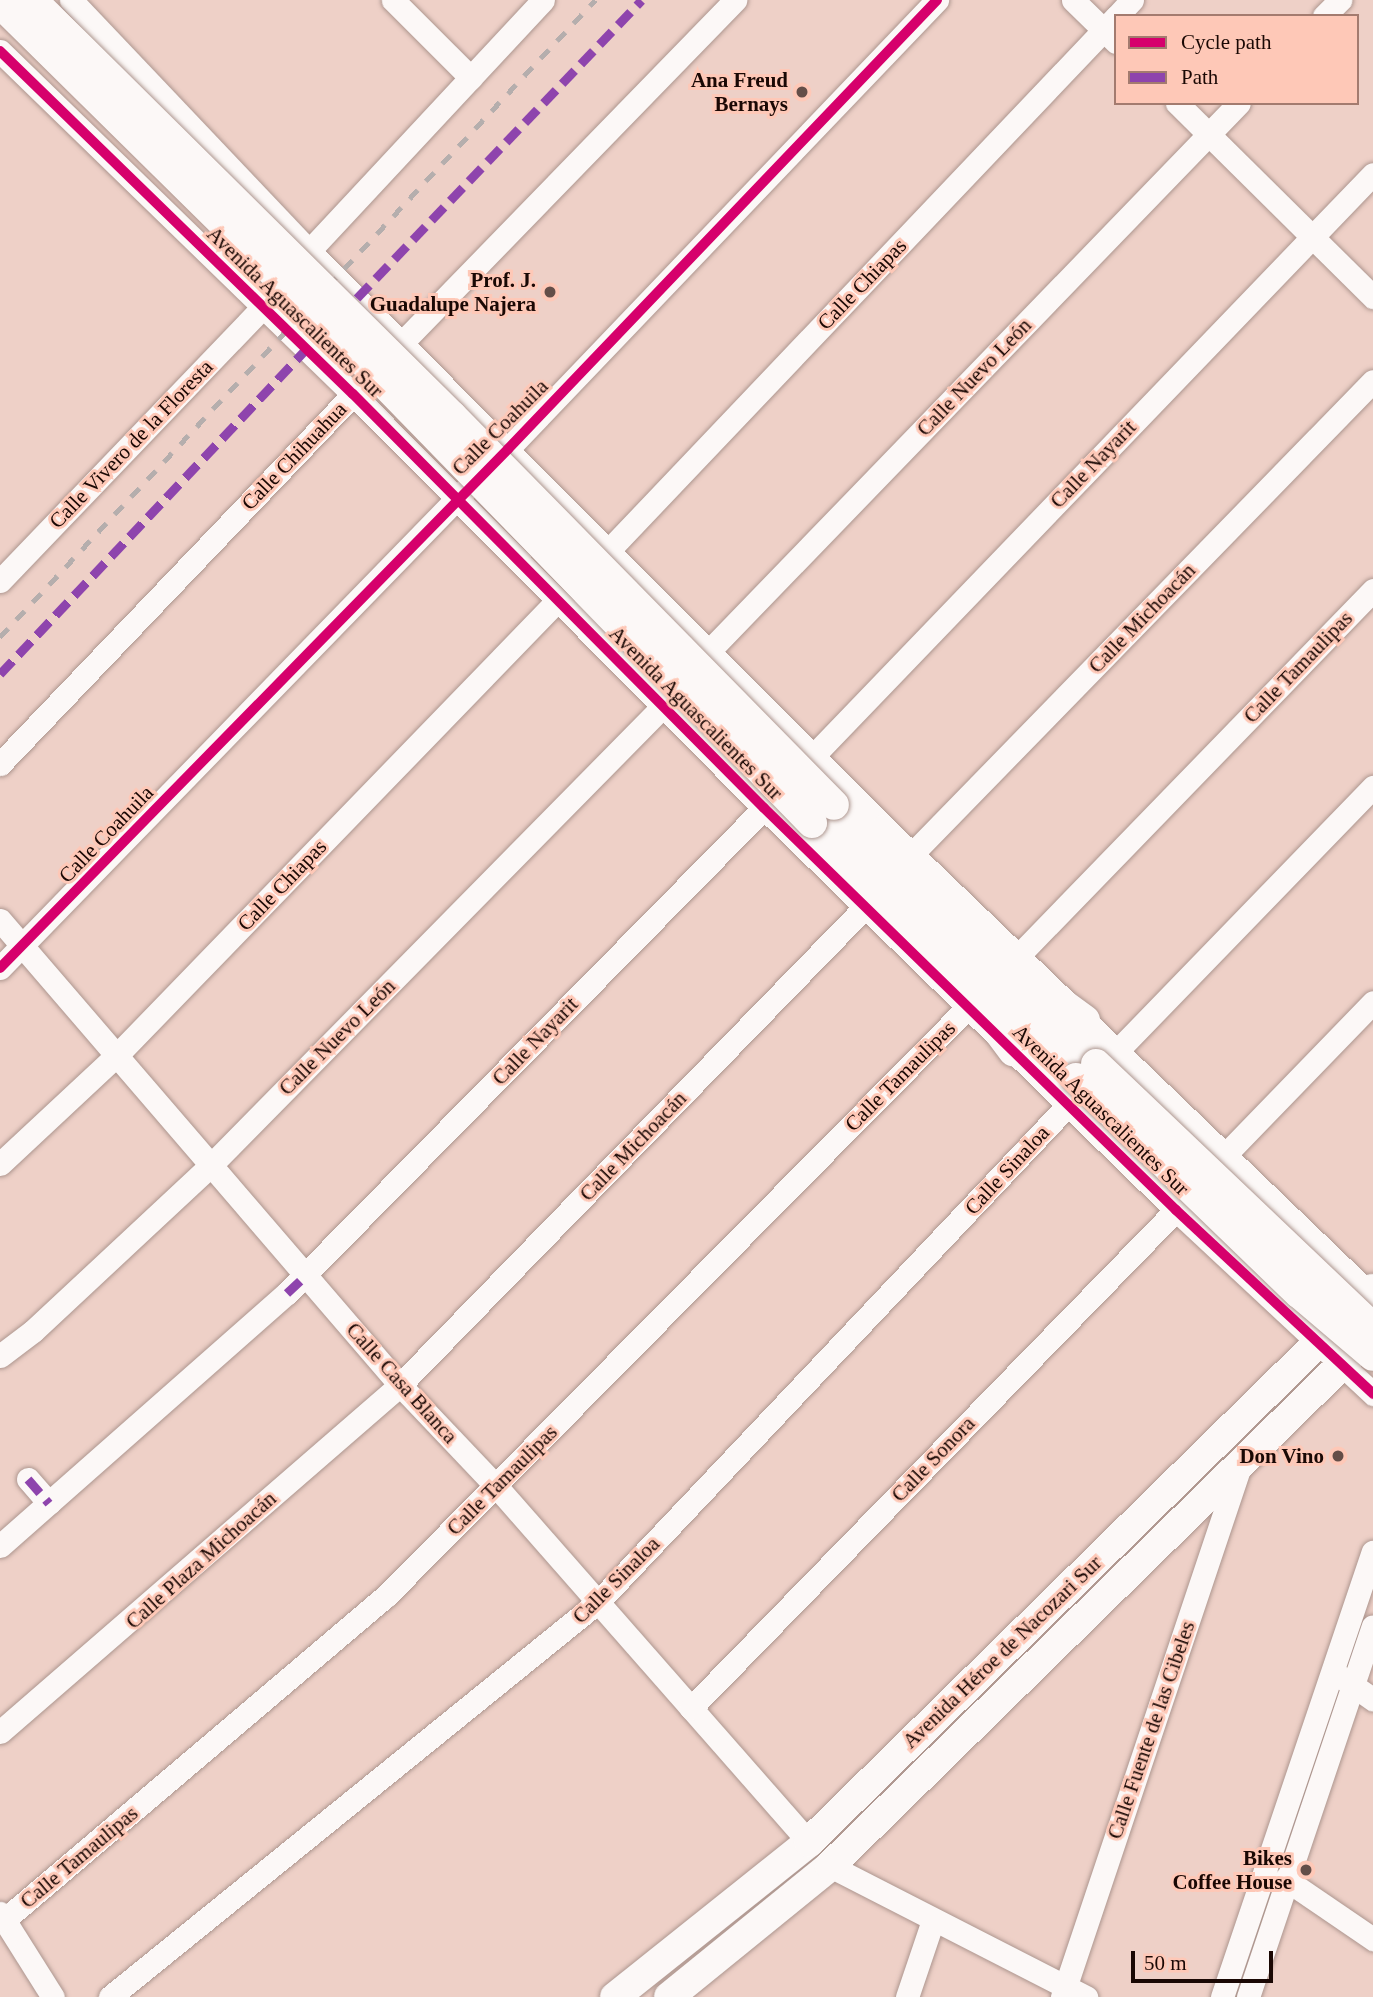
<!DOCTYPE html>
<html>
<head>
<meta charset="utf-8">
<style>
  body { margin:0 }
  #map { position:relative; width:1373px; height:1997px; overflow:hidden; background:#eed0c7; font-family:"Times New Roman",serif }
  div>[style] { position:absolute }
  .roads { filter:drop-shadow(0 0 2px #ad968f) drop-shadow(0 0 2px #ad968f) }
  .minor>* { height:23px; margin:-11.5px; padding:0 11.5px; transform-origin:11.5px; border-radius:11.5px; background:#fcf8f7 }
  .major>* { height:30px; margin:-15px; padding:0 15px; transform-origin:15px; border-radius:15px; background:#fcf8f7 }
  .rail>* { height:5px; margin-top:-2.5px; transform-origin:0; background:repeating-linear-gradient(90deg,#b5aead 0 12px,transparent 0 24px) }
  .bridges { filter:drop-shadow(0 0 2px #ad968f) drop-shadow(0 0 2px #ad968f) }
  .major-bridge>* { height:30px; margin:-15px; padding:0 15px; transform-origin:15px; border-radius:15px; background:#fcf8f7 }
  .quiet>* { height:9px; margin-top:-4.5px; transform-origin:0; background:repeating-linear-gradient(90deg,#8e44ad 0 18px,transparent 0 27px) }
  .cycleway>* { height:10px; margin:-5px; padding:0 5px; transform-origin:5px; border-radius:5px; background:#d6006c }
  .dots>* { width:19px; height:19px; translate:-50% -50%; box-sizing:border-box; border:4px solid #fec8b7; border-radius:50% }
  span { translate:-50% -50%; white-space:nowrap; text-align:center; line-height:1.15; -webkit-text-stroke:6px #fec8b7; paint-order:stroke }
  .poi-label { font-size:21px; color:#1a0804; font-weight:700 }
  .right { translate:-100% -50%; text-align:right }
  .street-label { font-size:21px; color:#1a0804 }
  .legend { position:absolute; left:1114px; top:14px; width:245px; height:91px; box-sizing:border-box; background:#fec8b7; border:2px solid #a37b6f; margin:0; padding:9px 12px; list-style:none; font-size:21px; color:#1a0804 }
  .legend li { display:flex; align-items:center; gap:14px; height:35px }
  .legend b { width:35px; border:2px solid #a37b6f }
  .scale { position:absolute; left:1131px; top:1951px; width:142px; height:32px; box-sizing:border-box; border:4px solid #1a0804; border-top:0; padding-left:9px; font-size:21px; line-height:24px; white-space:nowrap; color:#1a0804; -webkit-text-stroke:5px #fec8b7; paint-order:stroke }
</style>
</head>
<body>
<div id="map">
  <div class="roads">
    <div class="minor">
      <div style="left:71px;top:0;width:346px;rotate:46.5deg"></div>
      <div style="left:309px;top:251px;width:812px;rotate:45.05deg"></div>
      <div style="left:883px;top:826px;width:680px;rotate:43.87deg"></div>
      <div style="left:393px;top:0;width:110px;rotate:45deg"></div>
      <div style="left:1073px;top:0;width:60px;rotate:44.3deg"></div>
      <div style="left:1117px;top:16px;width:22px;rotate:-47deg"></div>
      <div style="left:1324px;top:16px;width:23px;rotate:-45deg"></div>
      <div style="left:0;top:51px;width:492px;rotate:44.2deg"></div>
      <div style="left:353px;top:394px;width:583px;rotate:45.21deg"></div>
      <div style="left:764px;top:808px;width:576px;rotate:44.3deg"></div>
      <div style="left:1176px;top:1210px;width:270px;rotate:43deg"></div>
      <div style="left:1177px;top:103px;width:276px;rotate:44.7deg"></div>
      <div style="left:309px;top:251px;width:343px;rotate:-47deg"></div>
      <div style="left:391px;top:354px;width:494px;rotate:-45.8deg"></div>
      <div style="left:499px;top:458px;width:634px;rotate:-46.28deg"></div>
      <div style="left:608px;top:551px;width:737px;rotate:-46.43deg"></div>
      <div style="left:0;top:581px;width:380px;rotate:-46.2deg"></div>
      <div style="left:709px;top:651px;width:762px;rotate:-45.96deg"></div>
      <div style="left:814px;top:755px;width:806px;rotate:-46.11deg"></div>
      <div style="left:0;top:764px;width:526px;rotate:-46.31deg"></div>
      <div style="left:912px;top:854px;width:660px;rotate:-45.74deg"></div>
      <div style="left:0;top:920px;width:613px;rotate:49.3deg"></div>
      <div style="left:400px;top:1385px;width:139px;rotate:46.5deg"></div>
      <div style="left:496px;top:1486px;width:474px;rotate:48.7deg"></div>
      <div style="left:1018px;top:956px;width:510px;rotate:-45.87deg"></div>
      <div style="left:0;top:968px;width:668px;rotate:-45.79deg"></div>
      <div style="left:1117px;top:1051px;width:368px;rotate:-45.9deg"></div>
      <div style="left:1224px;top:1156px;width:214px;rotate:-45.9deg"></div>
      <div style="left:0;top:1164px;width:161px;rotate:-43deg"></div>
      <div style="left:118px;top:1054px;width:631px;rotate:-45.9deg"></div>
      <div style="left:0;top:1356px;width:41px;rotate:-37.1deg"></div>
      <div style="left:33px;top:1331px;width:246px;rotate:-43deg"></div>
      <div style="left:213px;top:1163px;width:641px;rotate:-45.44deg"></div>
      <div style="left:28px;top:1479px;width:32px;rotate:49deg"></div>
      <div style="left:0;top:1546px;width:383px;rotate:-41.4deg"></div>
      <div style="left:287px;top:1293px;width:680px;rotate:-45.48deg"></div>
      <div style="left:1341px;top:1677px;width:39px;rotate:35deg"></div>
      <div style="left:691px;top:1708px;width:695px;rotate:-45.76deg"></div>
      <div style="left:0;top:1732px;width:530px;rotate:-40.94deg"></div>
      <div style="left:400px;top:1385px;width:667px;rotate:-45.79deg"></div>
      <div style="left:830px;top:1866px;width:288px;rotate:27.1deg"></div>
      <div style="left:1285px;top:1879px;width:107px;rotate:34.3deg"></div>
      <div style="left:0;top:1913px;width:99px;rotate:57.8deg"></div>
      <div style="left:4px;top:1920px;width:502px;rotate:-40.32deg"></div>
      <div style="left:387px;top:1595px;width:827px;rotate:-45.34deg"></div>
      <div style="left:110px;top:1997px;width:628px;rotate:-38.99deg"></div>
      <div style="left:598px;top:1602px;width:684px;rotate:-46.6deg"></div>
      <div style="left:907px;top:1997px;width:81px;rotate:-71.3deg"></div>
      <div style="left:1062px;top:1997px;width:560px;rotate:-71.47deg"></div>
      <div style="left:1222px;top:1997px;width:470px;rotate:-71.3deg"></div>
      <div style="left:1248px;top:1997px;width:391px;rotate:-71.4deg"></div>
    </div>
    <div class="major">
      <div style="left:834px;top:805px;width:368px;rotate:44.7deg"></div>
      <div style="left:812px;top:823px;width:367px;rotate:44deg"></div>
      <div style="left:1034px;top:983px;width:63px;rotate:36deg"></div>
      <div style="left:978px;top:1004px;width:59px;rotate:53.3deg"></div>
      <div style="left:615px;top:1997px;width:248px;rotate:-38.6deg"></div>
      <div style="left:809px;top:1842px;width:790px;rotate:-44.44deg"></div>
      <div style="left:669px;top:1997px;width:208px;rotate:-39.1deg"></div>
      <div style="left:830px;top:1866px;width:760px;rotate:-44.41deg"></div>
    </div>
  </div>
  <div class="rail">
    <div style="left:0;top:637px;width:872px;rotate:-46.95deg"></div>
  </div>
  <div class="bridges">
    <div class="major-bridge">
      <div style="left:32px;top:0;width:591px;rotate:44.73deg"></div>
      <div style="left:452px;top:416px;width:545px;rotate:45.52deg"></div>
      <div style="left:0;top:3px;width:480px;rotate:44.6deg"></div>
      <div style="left:342px;top:340px;width:674px;rotate:45.78deg"></div>
      <div style="left:1096px;top:1064px;width:383px;rotate:43.6deg"></div>
      <div style="left:1076px;top:1078px;width:310px;rotate:44deg"></div>
      <div style="left:1299px;top:1293px;width:97px;rotate:40.4deg"></div>
    </div>
  </div>
  <div class="quiet">
    <div style="left:357px;top:298px;width:412px;rotate:-46.3deg"></div>
    <div style="left:0;top:674px;width:446px;rotate:-46.7deg"></div>
    <div style="left:287px;top:1293px;width:26px;rotate:-43deg"></div>
    <div style="left:28px;top:1479px;width:32px;rotate:49deg"></div>
  </div>
  <div class="cycleway">
    <div style="left:0;top:51px;width:492px;rotate:44.2deg"></div>
    <div style="left:353px;top:394px;width:583px;rotate:45.21deg"></div>
    <div style="left:764px;top:808px;width:576px;rotate:44.3deg"></div>
    <div style="left:1176px;top:1210px;width:270px;rotate:43deg"></div>
    <div style="left:0;top:968px;width:726px;rotate:-45.61deg"></div>
    <div style="left:508px;top:449px;width:621px;rotate:-46.3deg"></div>
  </div>
  <div class="dots">
    <div style="left:802px;top:92px;background:#644e48"></div>
    <div style="left:550px;top:292px;background:#644e48"></div>
    <div style="left:1338px;top:1456px;background:#644e48"></div>
    <div style="left:1306px;top:1870px;background:#644e48"></div>
  </div>
  <div class="poi-label">
    <span class="right" style="left:788px;top:92px">Ana Freud<br>Bernays</span>
    <span class="right" style="left:536px;top:292px">Prof. J.<br>Guadalupe Najera</span>
    <span class="right" style="left:1324px;top:1456px">Don Vino</span>
    <span class="right" style="left:1292px;top:1870px">Bikes<br>Coffee House</span>
  </div>
  <div class="street-label">
    <span style="left:862px;top:284px;rotate:-46deg">Calle Chiapas</span>
    <span style="left:295px;top:312px;rotate:44deg">Avenida Aguascalientes Sur</span>
    <span style="left:974px;top:377px;rotate:-46deg">Calle Nuevo León</span>
    <span style="left:500px;top:427px;rotate:-45deg">Calle Coahuila</span>
    <span style="left:131px;top:444px;rotate:-46deg">Calle Vivero de la Floresta</span>
    <span style="left:294px;top:456px;rotate:-46deg">Calle Chihuahua</span>
    <span style="left:1093px;top:464px;rotate:-46deg">Calle Nayarit</span>
    <span style="left:1142px;top:618px;rotate:-46deg">Calle Michoacán</span>
    <span style="left:1298px;top:667px;rotate:-46deg">Calle Tamaulipas</span>
    <span style="left:696px;top:713px;rotate:45deg">Avenida Aguascalientes Sur</span>
    <span style="left:106px;top:834px;rotate:-46deg">Calle Coahuila</span>
    <span style="left:282px;top:885px;rotate:-46deg">Calle Chiapas</span>
    <span style="left:337px;top:1037px;rotate:-45deg">Calle Nuevo León</span>
    <span style="left:535px;top:1041px;rotate:-46deg">Calle Nayarit</span>
    <span style="left:900px;top:1076px;rotate:-45deg">Calle Tamaulipas</span>
    <span style="left:1101px;top:1110px;rotate:44deg">Avenida Aguascalientes Sur</span>
    <span style="left:633px;top:1146px;rotate:-46deg">Calle Michoacán</span>
    <span style="left:1007px;top:1170px;rotate:-47deg">Calle Sinaloa</span>
    <span style="left:402px;top:1383px;rotate:48deg">Calle Casa Blanca</span>
    <span style="left:933px;top:1459px;rotate:-46deg">Calle Sonora</span>
    <span style="left:502px;top:1480px;rotate:-45deg">Calle Tamaulipas</span>
    <span style="left:201px;top:1560px;rotate:-42deg">Calle Plaza Michoacán</span>
    <span style="left:616px;top:1580px;rotate:-45deg">Calle Sinaloa</span>
    <span style="left:1002px;top:1652px;rotate:-44deg">Avenida Héroe de Nacozari Sur</span>
    <span style="left:1151px;top:1730px;rotate:-71deg">Calle Fuente de las Cibeles</span>
    <span style="left:79px;top:1857px;rotate:-40deg">Calle Tamaulipas</span>
  </div>
  <ul class="legend">
  <li><b style="height:9px;background:#d6006c"></b>Cycle path</li>
  <li><b style="height:9px;background:#8e44ad"></b>Path</li>
  </ul>
  <div class="scale">50 m</div>
</div>
</body>
</html>
